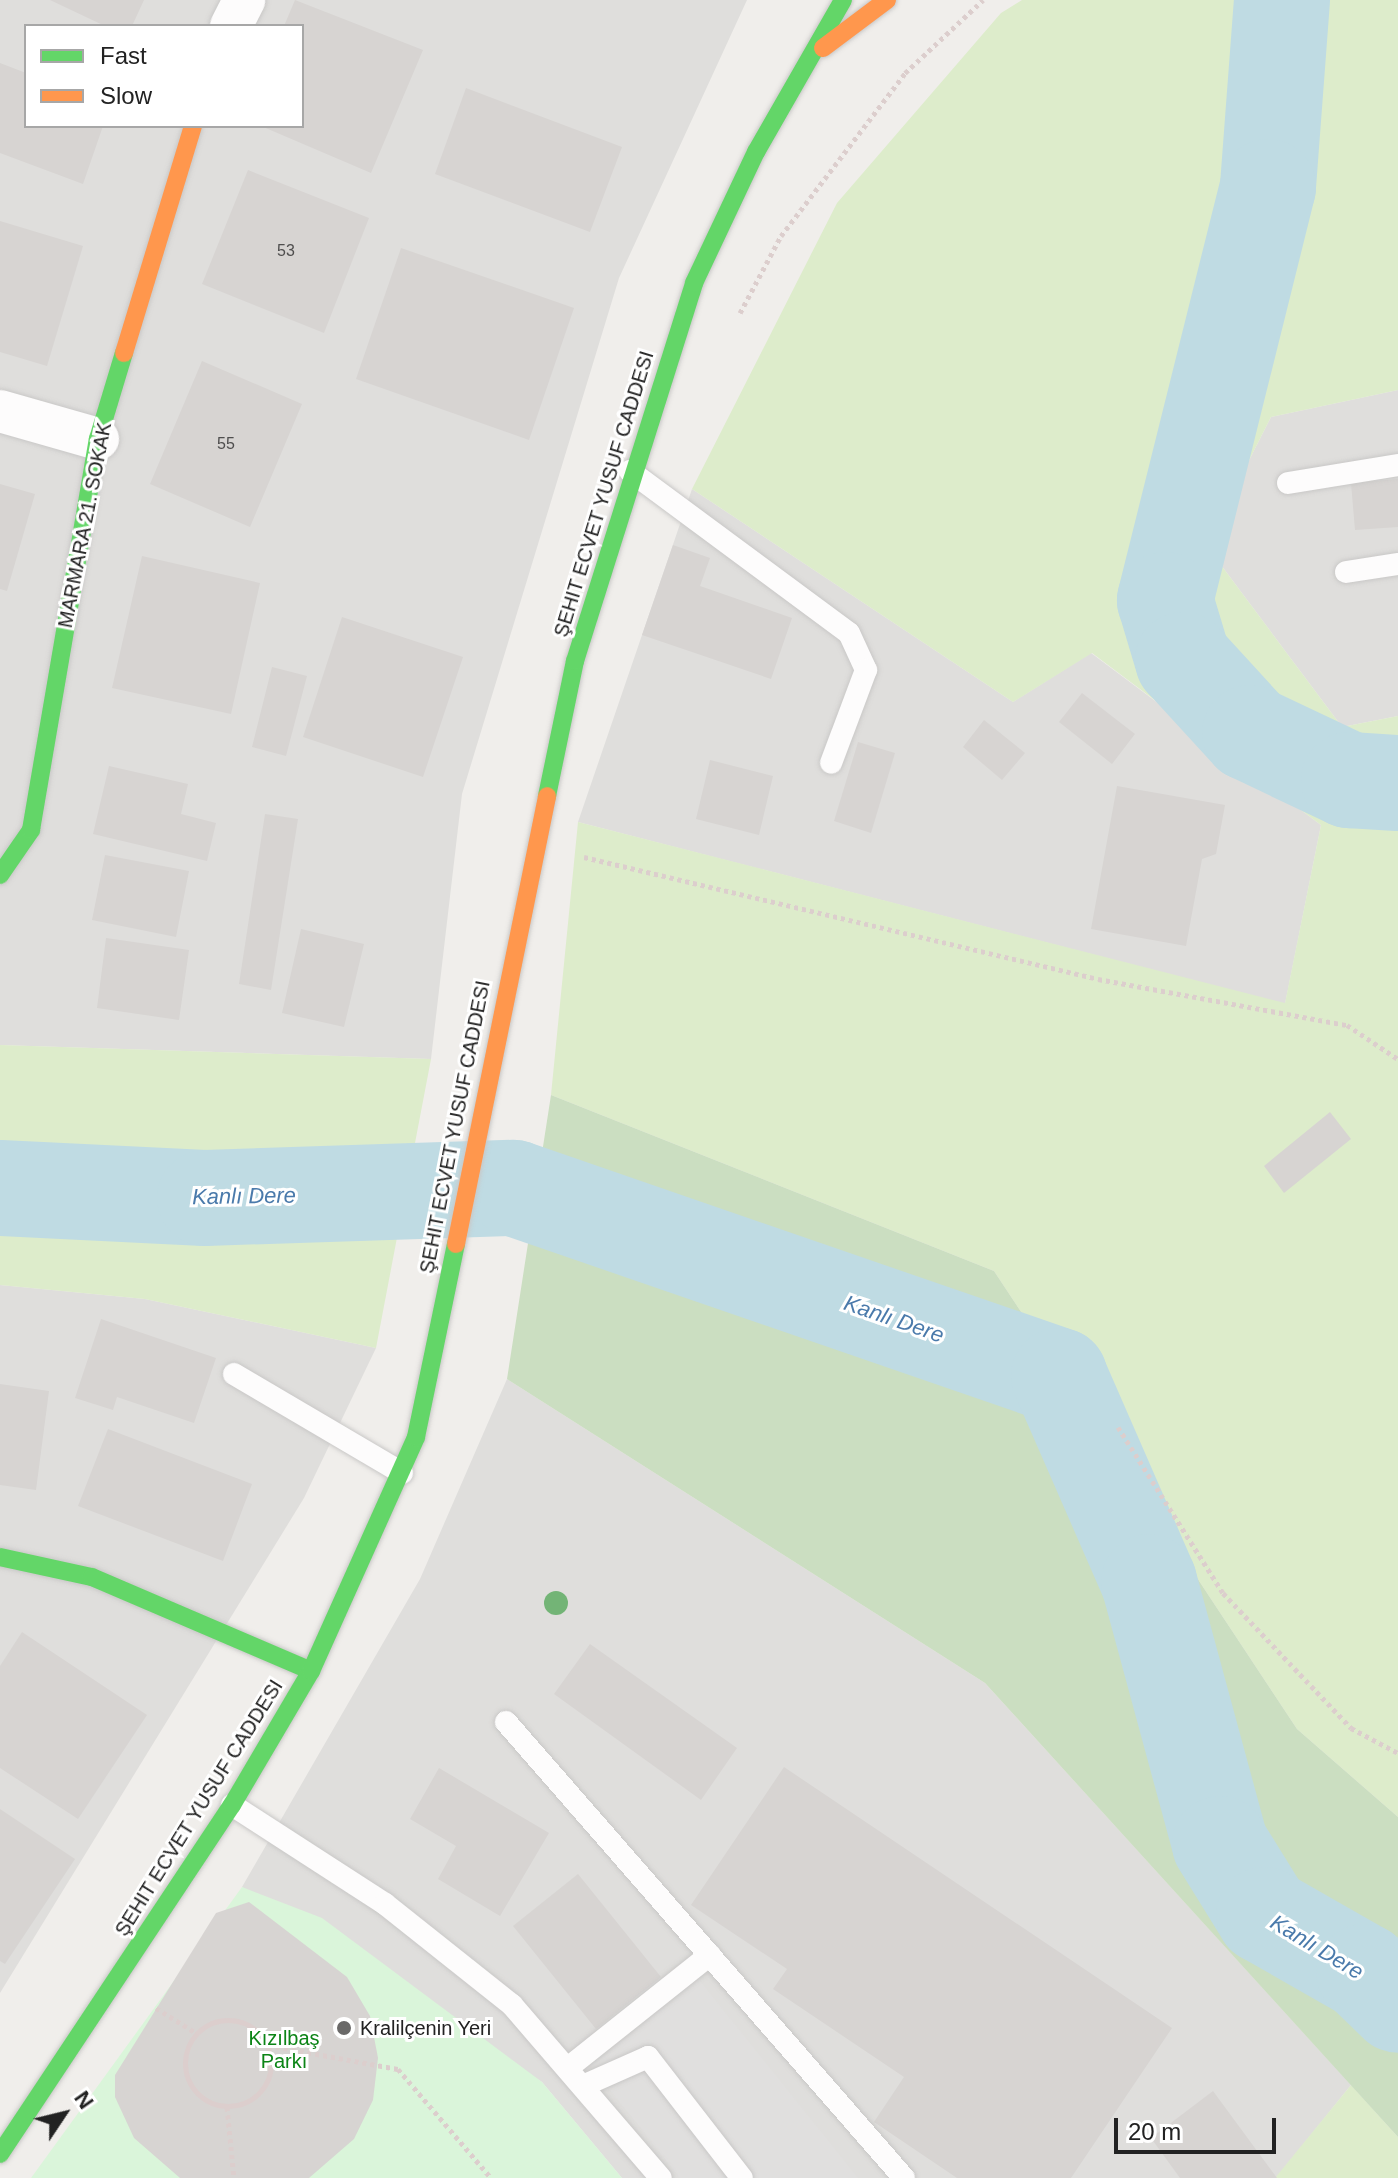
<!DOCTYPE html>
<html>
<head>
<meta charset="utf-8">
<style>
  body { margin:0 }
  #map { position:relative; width:1398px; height:2178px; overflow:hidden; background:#f0eeeb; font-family:Helvetica,sans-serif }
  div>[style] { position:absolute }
  .residential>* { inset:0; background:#dfdedc }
  .grass>* { inset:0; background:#ddeccb }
  .forest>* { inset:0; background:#cbdec1 }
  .park>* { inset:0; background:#daf5da }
  .parking>* { inset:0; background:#e0dfde }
  .river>* { height:96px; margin:-48px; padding:0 48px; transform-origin:48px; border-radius:48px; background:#bfdbe3 }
  .building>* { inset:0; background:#d7d4d2 }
  .path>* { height:5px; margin-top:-2.5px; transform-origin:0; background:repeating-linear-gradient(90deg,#dccecd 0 4px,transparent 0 8px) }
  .path>.ring { margin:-2.5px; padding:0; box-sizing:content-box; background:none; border:5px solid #dccecd; border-radius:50% }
  .roads { filter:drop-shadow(0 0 2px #c9c8c7) drop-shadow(0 0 2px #c9c8c7) }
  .lane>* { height:22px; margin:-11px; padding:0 11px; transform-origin:11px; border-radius:11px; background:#fdfcfc }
  .street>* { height:42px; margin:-21px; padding:0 21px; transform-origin:21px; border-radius:21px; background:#fdfcfc }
  .fast>* { height:18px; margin:-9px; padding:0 9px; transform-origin:9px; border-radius:9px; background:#63d668 }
  .slow>* { height:18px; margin:-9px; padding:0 9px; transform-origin:9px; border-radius:9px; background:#ff974d }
  .trees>* { width:24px; height:24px; margin:-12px; border-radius:50%; background:#73b476 }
  .dots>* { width:22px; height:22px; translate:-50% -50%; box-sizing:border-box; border:4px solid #fff; border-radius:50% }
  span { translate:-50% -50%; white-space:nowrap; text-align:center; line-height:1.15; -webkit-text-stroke:6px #fff; paint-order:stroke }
  .number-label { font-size:16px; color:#4f4e4e }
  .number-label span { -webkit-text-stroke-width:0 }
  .street-label { font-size:20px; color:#222 }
  .poi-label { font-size:20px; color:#222 }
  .left { translate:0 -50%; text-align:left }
  .park-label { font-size:20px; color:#0c8416 }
  .water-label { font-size:22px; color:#4a7aab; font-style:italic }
  .legend { position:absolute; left:24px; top:24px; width:280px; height:104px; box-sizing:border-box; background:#fff; border:2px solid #a7a7a7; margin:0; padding:10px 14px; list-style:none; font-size:24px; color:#222 }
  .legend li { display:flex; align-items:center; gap:16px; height:40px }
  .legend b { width:40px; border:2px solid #a7a7a7 }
  .north { position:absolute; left:24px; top:2074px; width:80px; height:80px; -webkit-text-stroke:6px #fff; paint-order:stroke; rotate:55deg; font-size:22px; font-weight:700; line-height:32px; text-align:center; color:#222 }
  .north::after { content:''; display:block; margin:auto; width:28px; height:36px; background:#222; clip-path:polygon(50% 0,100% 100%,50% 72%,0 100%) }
  .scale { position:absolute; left:1114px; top:2118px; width:162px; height:36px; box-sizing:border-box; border:4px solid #222; border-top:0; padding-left:10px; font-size:24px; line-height:28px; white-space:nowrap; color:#222; -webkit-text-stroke:6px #fff; paint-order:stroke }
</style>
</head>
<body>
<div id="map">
  <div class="residential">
    <div style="clip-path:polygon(evenodd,0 0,747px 0,619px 278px,462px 794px,431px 1059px,0 1045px,0 0,26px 26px,302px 26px,302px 126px,26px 126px,26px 26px)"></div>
    <div style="clip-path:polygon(1398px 390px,1398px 716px,1342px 727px,1206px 545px,1271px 417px)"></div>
    <div style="clip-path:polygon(692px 489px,1013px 702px,1091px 653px,1321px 825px,1285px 1004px,578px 822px)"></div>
    <div style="clip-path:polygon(0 1285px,145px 1299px,376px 1348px,304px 1498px,0 1993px)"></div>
    <div style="clip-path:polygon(507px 1379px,985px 1683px,1351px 2085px,1276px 2178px,622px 2178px,542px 2082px,242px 1887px,420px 1579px)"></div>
  </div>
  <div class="grass">
    <div style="clip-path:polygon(1022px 0,1398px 0,1398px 390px,1271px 417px,1206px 545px,1342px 727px,1398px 716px,1398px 1817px,1297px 1729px,994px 1271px,551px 1095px,578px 822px,1285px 1003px,1321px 825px,1092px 653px,1013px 702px,692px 489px,837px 203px,1001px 13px)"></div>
    <div style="clip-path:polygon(0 1045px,431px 1059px,376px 1348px,145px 1299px,0 1285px)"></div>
    <div style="clip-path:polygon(1351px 2085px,1398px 2137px,1398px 2178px,1275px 2178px)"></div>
  </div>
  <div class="forest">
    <div style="clip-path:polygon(551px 1095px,994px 1271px,1297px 1729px,1398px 1817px,1398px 2137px,985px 1683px,507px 1379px)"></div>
  </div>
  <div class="park">
    <div style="clip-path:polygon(242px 1887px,322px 1918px,542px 2082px,622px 2178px,31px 2178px)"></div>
  </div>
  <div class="parking">
    <div style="clip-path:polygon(692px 1971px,858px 2178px,680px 2178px,584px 2057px)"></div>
  </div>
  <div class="river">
    <div style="left:1282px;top:0;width:188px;rotate:94.3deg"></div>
    <div style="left:1268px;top:187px;width:426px;rotate:104deg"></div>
    <div style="left:1165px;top:600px;width:63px;rotate:73.3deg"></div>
    <div style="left:1183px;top:660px;width:99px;rotate:47.5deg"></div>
    <div style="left:1250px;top:733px;width:110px;rotate:25.4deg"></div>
    <div style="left:1349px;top:780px;width:49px;rotate:3.5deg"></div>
    <div style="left:0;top:1188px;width:205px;rotate:2.8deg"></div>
    <div style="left:205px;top:1198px;width:309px;rotate:-1.9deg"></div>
    <div style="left:514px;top:1188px;width:577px;rotate:19.03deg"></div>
    <div style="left:1059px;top:1376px;width:225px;rotate:66.4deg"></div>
    <div style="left:1149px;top:1582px;width:271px;rotate:74.8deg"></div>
    <div style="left:1220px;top:1844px;width:84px;rotate:58.2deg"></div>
    <div style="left:1264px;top:1915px;width:115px;rotate:29.7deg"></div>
    <div style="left:1364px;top:1972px;width:47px;rotate:44.1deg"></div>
  </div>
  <div class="building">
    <div style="clip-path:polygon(50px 0,144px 0,132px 26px,105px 26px)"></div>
    <div style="clip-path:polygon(295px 0,423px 50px,371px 173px,261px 126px,302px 126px,302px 26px,284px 26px)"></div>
    <div style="clip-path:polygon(0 63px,26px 73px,26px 126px,103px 126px,83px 184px,0 153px)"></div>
    <div style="clip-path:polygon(466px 88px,622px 147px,590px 232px,435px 174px)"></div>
    <div style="clip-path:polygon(248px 170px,369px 218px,324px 333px,202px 284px)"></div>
    <div style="clip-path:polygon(0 221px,83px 246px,47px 366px,0 352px)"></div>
    <div style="clip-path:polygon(401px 248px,574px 308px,529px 440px,356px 379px)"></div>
    <div style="clip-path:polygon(202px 361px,302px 404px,250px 527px,150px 484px)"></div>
    <div style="clip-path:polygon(1398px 479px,1398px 527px,1355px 530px,1351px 483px)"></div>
    <div style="clip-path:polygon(0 484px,35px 494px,7px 591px,0 589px)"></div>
    <div style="clip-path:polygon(673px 545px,710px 558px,700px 586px,792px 618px,771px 679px,642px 635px)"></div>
    <div style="clip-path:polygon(142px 556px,260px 583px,231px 714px,112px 688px)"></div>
    <div style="clip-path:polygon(342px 617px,463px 657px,423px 777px,303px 737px)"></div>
    <div style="clip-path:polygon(272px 667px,307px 676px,286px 756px,252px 747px)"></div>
    <div style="clip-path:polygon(1082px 693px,1135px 734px,1112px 764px,1059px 722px)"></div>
    <div style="clip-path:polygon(984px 720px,1025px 753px,1002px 780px,963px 747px)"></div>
    <div style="clip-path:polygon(858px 742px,895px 753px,871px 833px,834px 821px)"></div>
    <div style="clip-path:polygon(710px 760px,773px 776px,759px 835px,696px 819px)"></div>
    <div style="clip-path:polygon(109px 766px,188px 784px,181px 814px,216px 823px,207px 861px,93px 834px)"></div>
    <div style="clip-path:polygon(1117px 786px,1225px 805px,1216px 854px,1202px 859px,1186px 946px,1091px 929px)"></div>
    <div style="clip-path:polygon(265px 814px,298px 819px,271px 990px,239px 984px)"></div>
    <div style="clip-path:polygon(105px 855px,189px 871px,176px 937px,92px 920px)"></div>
    <div style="clip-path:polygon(301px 929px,364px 944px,344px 1027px,282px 1013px)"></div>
    <div style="clip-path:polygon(106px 938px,189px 950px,179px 1020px,97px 1008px)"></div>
    <div style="clip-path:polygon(1330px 1112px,1351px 1139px,1284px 1193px,1264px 1166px)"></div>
    <div style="clip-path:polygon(101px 1319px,216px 1358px,194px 1423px,117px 1397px,113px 1410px,75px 1398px)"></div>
    <div style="clip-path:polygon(0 1384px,49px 1391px,36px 1490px,0 1485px)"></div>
    <div style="clip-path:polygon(108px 1429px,252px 1484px,223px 1561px,78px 1506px)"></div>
    <div style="clip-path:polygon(22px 1632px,147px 1715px,78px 1819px,0 1768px,0 1666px)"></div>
    <div style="clip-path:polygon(590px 1644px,737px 1748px,701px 1800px,554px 1694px)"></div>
    <div style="clip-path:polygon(784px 1767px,1172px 2028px,1071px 2178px,957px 2178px,874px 2122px,904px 2077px,773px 1989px,787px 1969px,691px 1905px)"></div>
    <div style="clip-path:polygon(439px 1768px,549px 1833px,500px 1916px,438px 1879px,456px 1846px,410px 1819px)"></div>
    <div style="clip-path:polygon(0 1809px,75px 1859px,5px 1964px,0 1961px)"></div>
    <div style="clip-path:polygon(578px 1874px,661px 1977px,596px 2029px,513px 1926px)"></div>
    <div style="clip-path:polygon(249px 1902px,347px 1977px,370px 2016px,378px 2058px,373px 2100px,354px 2139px,309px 2178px,180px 2178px,134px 2138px,115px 2097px,115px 2075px,216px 1913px)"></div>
    <div style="clip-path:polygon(1213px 2091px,1277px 2178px,1180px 2178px,1151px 2138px)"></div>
  </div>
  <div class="path">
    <div style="left:740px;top:313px;width:87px;rotate:-62deg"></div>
    <div style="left:781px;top:236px;width:205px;rotate:-52.7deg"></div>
    <div style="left:905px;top:73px;width:107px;rotate:-43.1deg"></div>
    <div style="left:584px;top:857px;width:528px;rotate:13.35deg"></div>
    <div style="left:1098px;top:979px;width:253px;rotate:10.5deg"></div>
    <div style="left:1347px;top:1025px;width:61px;rotate:33.7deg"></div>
    <div style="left:1118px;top:1427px;width:196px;rotate:57.7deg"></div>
    <div style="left:1223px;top:1593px;width:186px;rotate:46.5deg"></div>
    <div style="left:1351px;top:1728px;width:53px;rotate:28deg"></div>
    <div style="left:156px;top:2008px;width:47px;rotate:32deg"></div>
    <div class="ring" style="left:185px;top:2020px;width:81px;height:81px"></div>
    <div style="left:268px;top:2045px;width:132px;rotate:10.5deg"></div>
    <div style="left:398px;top:2069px;width:143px;rotate:49.5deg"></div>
    <div style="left:227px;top:2107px;width:71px;rotate:84.4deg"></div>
  </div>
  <div class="roads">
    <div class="lane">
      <div style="left:630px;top:471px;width:272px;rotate:36.5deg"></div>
      <div style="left:849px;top:633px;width:41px;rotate:65.3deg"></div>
      <div style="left:866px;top:670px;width:99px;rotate:110.6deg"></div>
      <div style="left:1288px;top:483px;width:111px;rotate:-9.3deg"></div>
      <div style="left:1346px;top:572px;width:53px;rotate:-8.7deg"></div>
      <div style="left:234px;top:1374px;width:195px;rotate:30.5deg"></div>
      <div style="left:506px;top:1722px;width:605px;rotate:48.89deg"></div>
      <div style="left:232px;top:1805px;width:182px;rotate:32.9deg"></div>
      <div style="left:385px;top:1904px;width:162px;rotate:38.5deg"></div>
      <div style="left:512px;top:2005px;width:228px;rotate:49.3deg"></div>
      <div style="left:569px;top:2067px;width:180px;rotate:-38.5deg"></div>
      <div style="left:585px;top:2085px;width:69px;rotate:-24deg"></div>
      <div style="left:648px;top:2057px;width:153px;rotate:52.2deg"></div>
    </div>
    <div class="street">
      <div style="left:231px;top:26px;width:29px;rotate:-63deg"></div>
      <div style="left:0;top:411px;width:102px;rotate:15.9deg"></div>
    </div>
    <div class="fast">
      <div style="left:547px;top:796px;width:138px;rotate:-78.3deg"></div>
      <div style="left:575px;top:661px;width:396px;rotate:-72.5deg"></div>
      <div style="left:694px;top:283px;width:145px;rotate:-64.7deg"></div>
      <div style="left:756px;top:152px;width:175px;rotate:-60.2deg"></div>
      <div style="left:0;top:875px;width:55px;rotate:-55.4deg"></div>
      <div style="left:31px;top:830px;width:397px;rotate:-80.3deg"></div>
      <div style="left:98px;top:439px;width:90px;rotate:-73.2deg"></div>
      <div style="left:0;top:1557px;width:94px;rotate:12.3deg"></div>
      <div style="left:92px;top:1577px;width:238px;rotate:23.2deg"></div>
      <div style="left:0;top:2154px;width:419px;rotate:-56.4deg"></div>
      <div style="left:232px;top:1805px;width:156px;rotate:-59.5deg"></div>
      <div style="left:311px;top:1671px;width:256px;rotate:-65.8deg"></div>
      <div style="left:416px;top:1437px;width:197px;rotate:-78.3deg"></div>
    </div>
    <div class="slow">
      <div style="left:823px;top:48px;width:80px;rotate:-36.9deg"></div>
      <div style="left:124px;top:353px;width:237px;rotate:-73.1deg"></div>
      <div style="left:456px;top:1244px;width:457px;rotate:-78.5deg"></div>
    </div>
  </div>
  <div class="trees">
    <div style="left:556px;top:1603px"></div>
  </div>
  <div class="dots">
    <div style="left:344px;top:2028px;background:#6a6968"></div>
  </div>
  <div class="number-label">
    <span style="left:286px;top:251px">53</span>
    <span style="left:226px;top:444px">55</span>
  </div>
  <div class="street-label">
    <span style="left:604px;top:494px;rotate:-73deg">ŞEHIT ECVET YUSUF CADDESI</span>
    <span style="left:85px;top:525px;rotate:-79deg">MARMARA 21. SOKAK</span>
    <span style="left:455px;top:1127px;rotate:-79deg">ŞEHIT ECVET YUSUF CADDESI</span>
    <span style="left:199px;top:1808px;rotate:-58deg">ŞEHIT ECVET YUSUF CADDESI</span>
  </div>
  <div class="poi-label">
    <span class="left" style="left:360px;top:2028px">Kralilçenin Yeri</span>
  </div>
  <div class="park-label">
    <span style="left:284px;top:2050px">Kızılbaş<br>Parkı</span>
  </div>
  <div class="water-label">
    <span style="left:244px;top:1196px;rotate:-1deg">Kanlı Dere</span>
    <span style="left:894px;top:1319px;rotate:19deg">Kanlı Dere</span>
    <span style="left:1317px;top:1947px;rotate:31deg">Kanlı Dere</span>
  </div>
  <ul class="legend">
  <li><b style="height:10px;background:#63d668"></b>Fast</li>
  <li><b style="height:10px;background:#ff974d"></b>Slow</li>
  </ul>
  <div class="north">N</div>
  <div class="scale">20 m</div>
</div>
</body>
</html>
